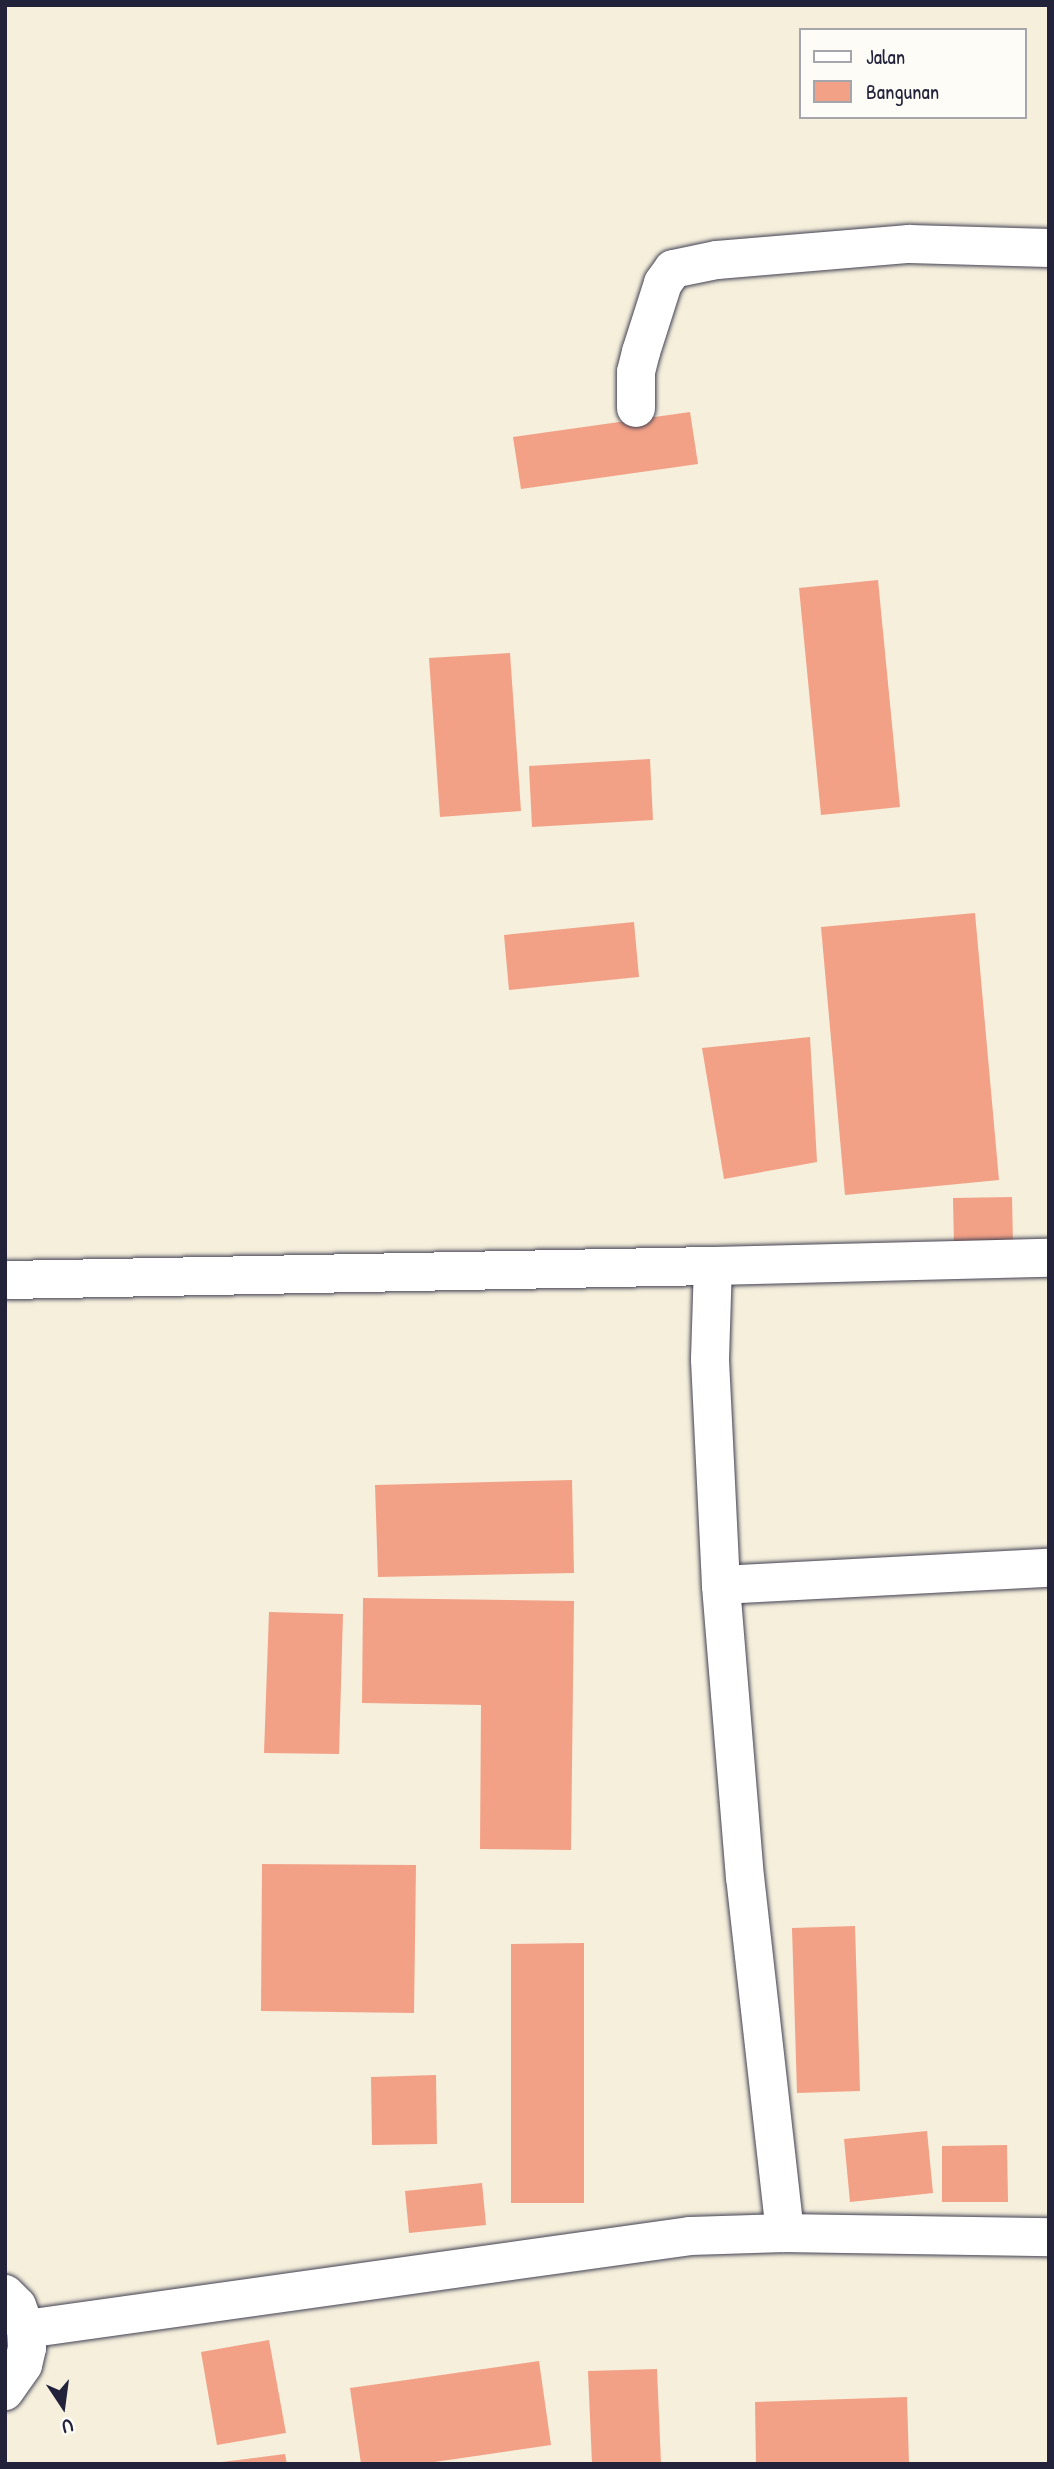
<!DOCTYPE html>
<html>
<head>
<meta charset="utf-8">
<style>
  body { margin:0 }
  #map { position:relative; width:1054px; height:2469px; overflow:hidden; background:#f5efdc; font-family:"Patrick Hand",sans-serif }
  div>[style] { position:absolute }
  .building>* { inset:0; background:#f3a186 }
  .roads { filter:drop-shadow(0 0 2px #424153) drop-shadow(0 0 2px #424153) }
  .street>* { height:38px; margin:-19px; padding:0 19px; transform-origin:19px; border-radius:19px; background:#fff }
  span { translate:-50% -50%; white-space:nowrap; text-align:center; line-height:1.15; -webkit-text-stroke:5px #fdfcf7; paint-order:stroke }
  .frame { position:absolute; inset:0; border:7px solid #22223b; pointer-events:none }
  .legend { position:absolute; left:799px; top:28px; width:228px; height:91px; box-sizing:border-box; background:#fdfcf7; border:2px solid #a5a5ac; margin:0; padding:9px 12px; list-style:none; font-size:21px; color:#22223b }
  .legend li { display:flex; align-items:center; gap:14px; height:35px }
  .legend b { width:35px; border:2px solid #a5a5ac }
  .north { position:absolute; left:28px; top:2371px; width:70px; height:70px; -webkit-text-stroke:5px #fdfcf7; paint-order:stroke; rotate:167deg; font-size:19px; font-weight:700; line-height:28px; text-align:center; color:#22223b }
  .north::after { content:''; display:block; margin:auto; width:24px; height:32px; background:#22223b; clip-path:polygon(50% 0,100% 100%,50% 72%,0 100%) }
</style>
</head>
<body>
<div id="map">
  <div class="building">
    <div style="clip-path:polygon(690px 412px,698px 464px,521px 489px,513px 437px)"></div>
    <div style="clip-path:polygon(878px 580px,900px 807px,821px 815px,799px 588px)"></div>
    <div style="clip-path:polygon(510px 653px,521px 811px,440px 817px,429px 658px)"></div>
    <div style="clip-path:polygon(650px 759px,653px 820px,532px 827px,529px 766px)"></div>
    <div style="clip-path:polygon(975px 913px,999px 1180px,845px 1195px,821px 927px)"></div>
    <div style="clip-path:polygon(634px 922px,639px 977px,509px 990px,504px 935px)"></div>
    <div style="clip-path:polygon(810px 1037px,817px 1162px,724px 1179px,702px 1048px)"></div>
    <div style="clip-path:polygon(1012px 1197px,1013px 1245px,954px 1246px,953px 1198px)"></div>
    <div style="clip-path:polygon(572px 1480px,574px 1573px,378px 1577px,375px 1485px)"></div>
    <div style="clip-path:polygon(363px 1598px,574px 1601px,571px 1850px,480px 1849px,481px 1705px,362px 1703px)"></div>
    <div style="clip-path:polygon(269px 1612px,343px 1614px,339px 1754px,264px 1753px)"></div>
    <div style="clip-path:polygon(262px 1864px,416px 1865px,414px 2013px,261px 2011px)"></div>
    <div style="clip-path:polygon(855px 1926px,860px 2091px,797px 2093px,792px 1928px)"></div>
    <div style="clip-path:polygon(584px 1943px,584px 2203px,511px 2203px,511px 1944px)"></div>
    <div style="clip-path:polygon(436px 2075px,437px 2144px,372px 2145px,371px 2077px)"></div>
    <div style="clip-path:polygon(927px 2131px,933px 2193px,850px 2202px,844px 2139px)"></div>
    <div style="clip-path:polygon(1007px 2145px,1008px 2202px,942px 2202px,942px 2146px)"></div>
    <div style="clip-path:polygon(482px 2183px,486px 2225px,409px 2233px,405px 2191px)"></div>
    <div style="clip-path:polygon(269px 2340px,286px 2433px,217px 2445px,201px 2352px)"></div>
    <div style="clip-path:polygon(539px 2361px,551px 2445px,421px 2464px,361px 2464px,350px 2388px)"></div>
    <div style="clip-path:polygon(657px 2369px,661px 2464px,592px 2464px,588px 2371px)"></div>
    <div style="clip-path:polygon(907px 2397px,909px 2464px,756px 2464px,755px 2402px)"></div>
    <div style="clip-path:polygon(285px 2454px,287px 2464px,222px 2464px,222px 2462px)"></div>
  </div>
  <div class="roads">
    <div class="street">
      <div style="left:636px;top:408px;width:36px;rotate:-90deg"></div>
      <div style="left:636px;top:372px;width:21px;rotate:-76deg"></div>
      <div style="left:641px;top:352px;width:72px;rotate:-72.3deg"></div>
      <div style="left:663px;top:283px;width:17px;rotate:-54deg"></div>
      <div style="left:673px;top:269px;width:45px;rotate:-11.6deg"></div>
      <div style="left:717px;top:260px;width:193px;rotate:-4.8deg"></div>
      <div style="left:909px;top:244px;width:140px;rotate:1.6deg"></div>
      <div style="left:8px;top:1280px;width:705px;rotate:-1.14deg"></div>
      <div style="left:721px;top:1585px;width:328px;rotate:-3deg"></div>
      <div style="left:785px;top:2233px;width:357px;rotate:-96.4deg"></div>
      <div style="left:745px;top:1878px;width:294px;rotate:-94.7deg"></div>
      <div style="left:721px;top:1585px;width:226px;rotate:-92.8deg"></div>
      <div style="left:710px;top:1359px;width:93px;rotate:-88.2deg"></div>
      <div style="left:713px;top:1266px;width:336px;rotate:-1.4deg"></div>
      <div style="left:5px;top:2294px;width:17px;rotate:45deg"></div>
      <div style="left:17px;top:2306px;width:25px;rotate:69deg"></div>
      <div style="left:26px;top:2329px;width:19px;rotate:87deg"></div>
      <div style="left:27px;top:2348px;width:17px;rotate:103deg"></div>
      <div style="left:23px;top:2365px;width:32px;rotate:125deg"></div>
      <div style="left:26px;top:2329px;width:670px;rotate:-7.97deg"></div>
      <div style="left:690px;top:2236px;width:95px;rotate:-1.8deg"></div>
      <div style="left:785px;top:2233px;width:264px;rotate:0.9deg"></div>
    </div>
  </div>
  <div class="frame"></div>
  <ul class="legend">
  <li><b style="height:9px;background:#fff"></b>Jalan</li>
  <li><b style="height:19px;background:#f3a186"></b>Bangunan</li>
  </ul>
  <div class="north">U</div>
</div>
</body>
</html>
